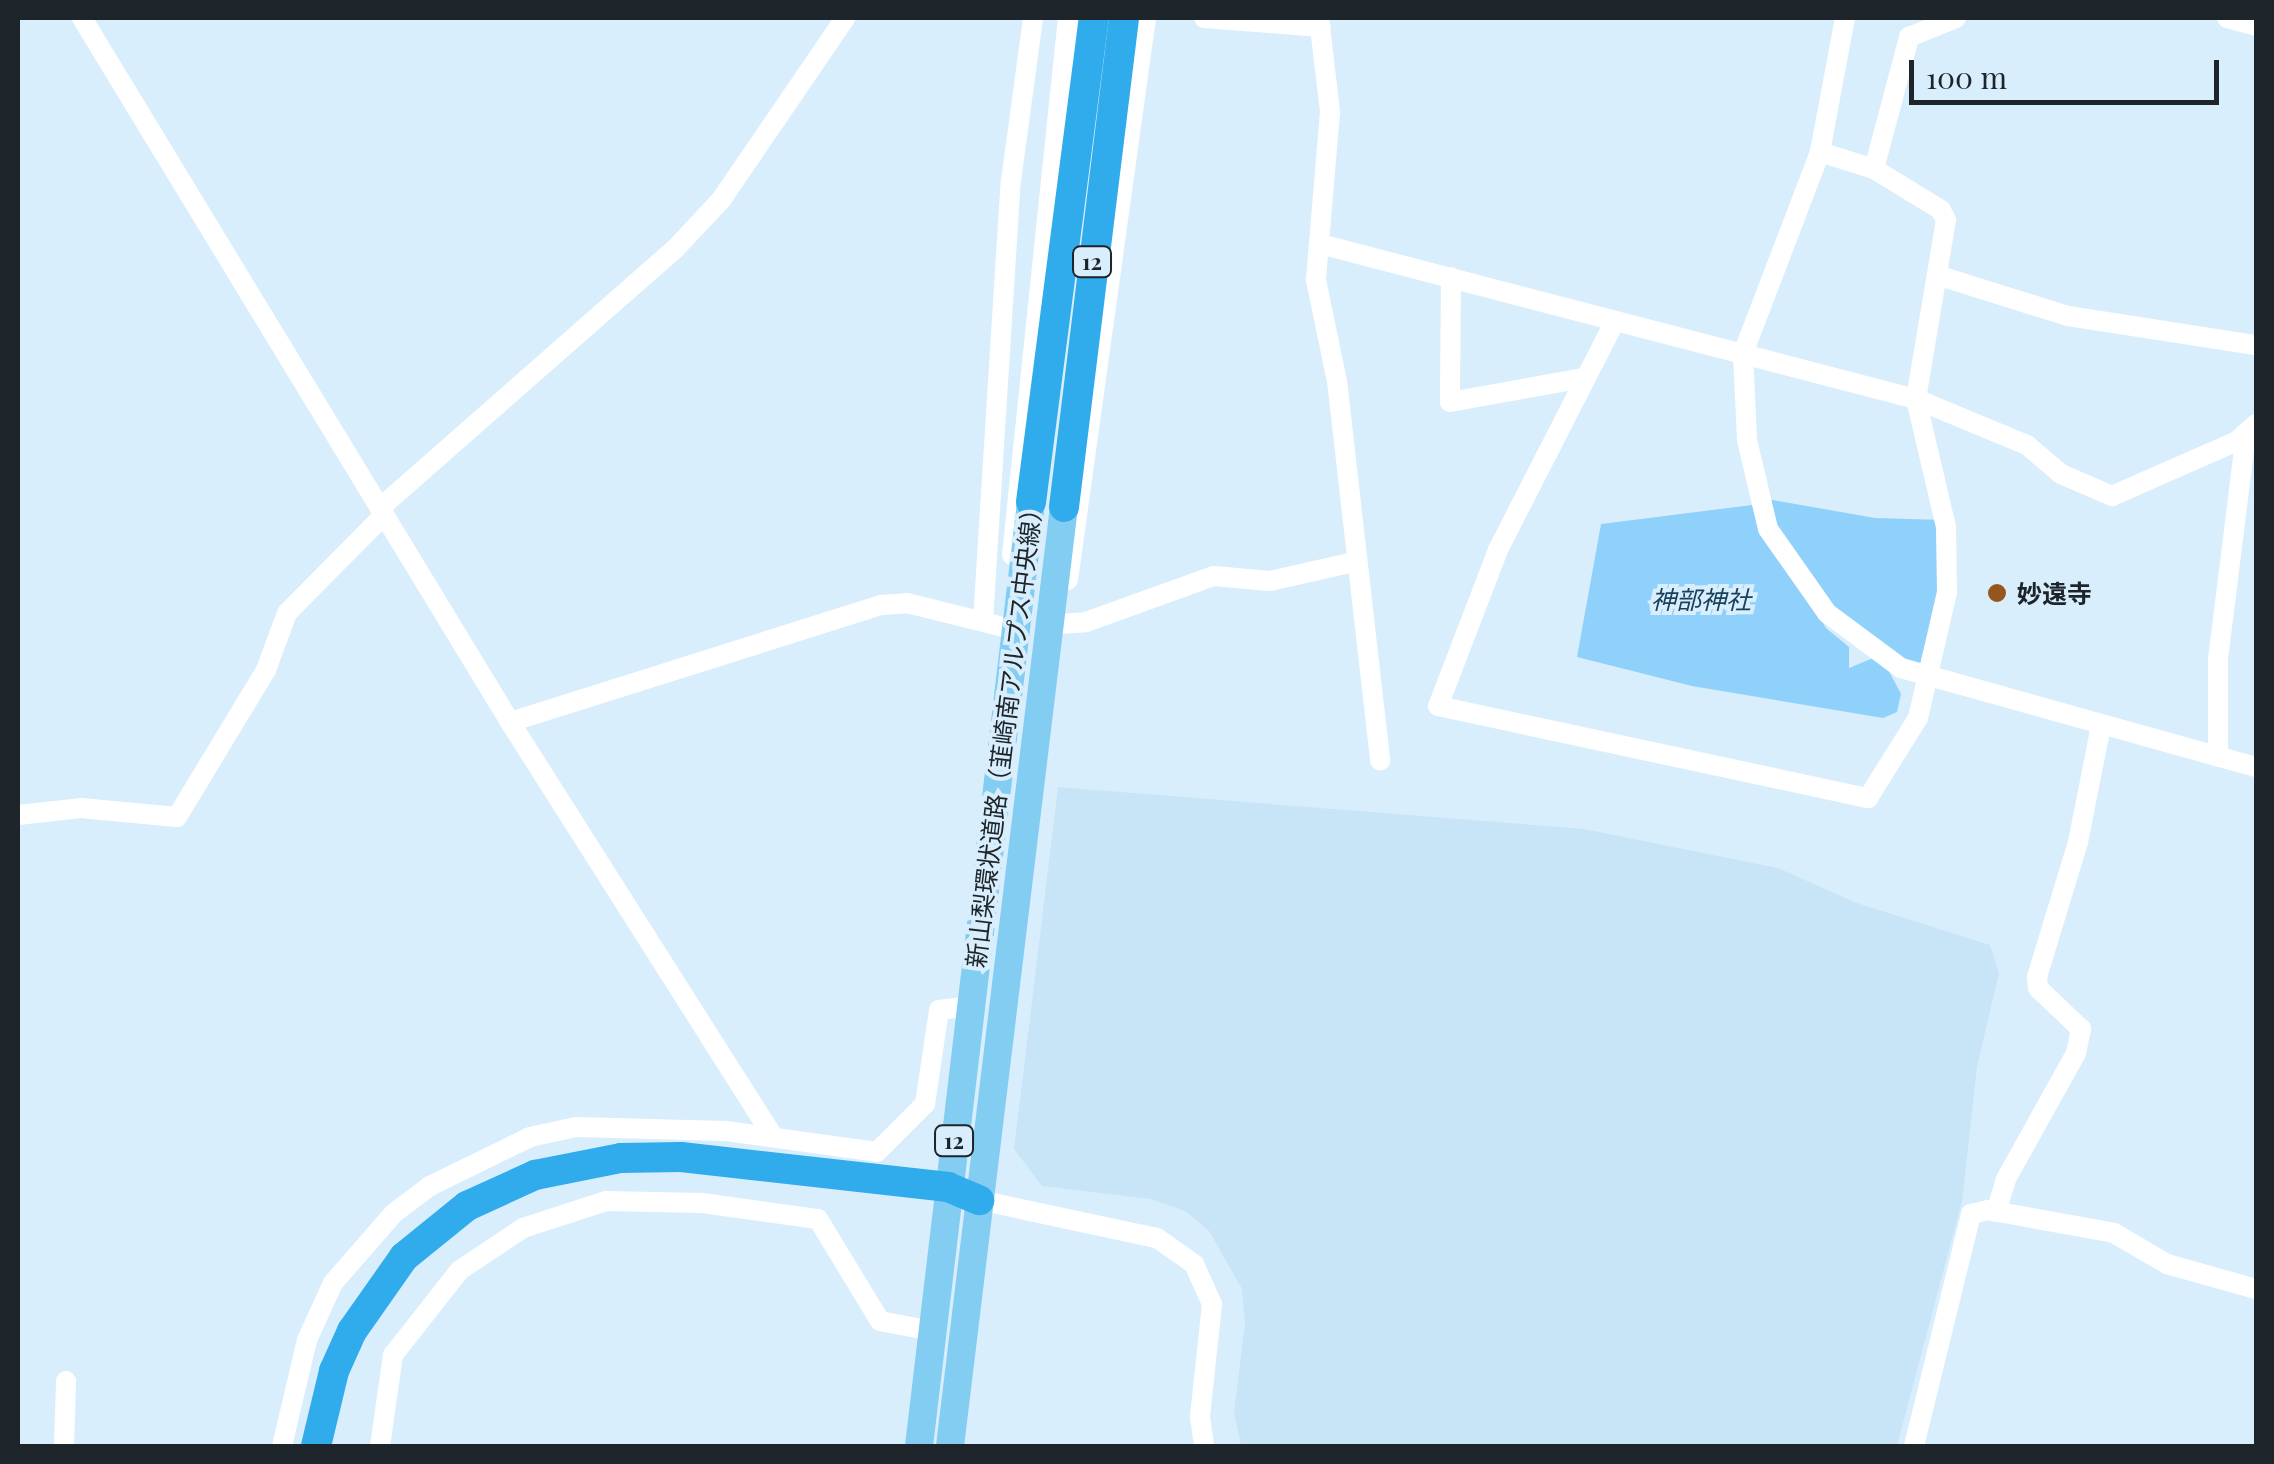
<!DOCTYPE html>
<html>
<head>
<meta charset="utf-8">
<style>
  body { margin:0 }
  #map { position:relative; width:2274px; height:1464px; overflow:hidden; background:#d9eefc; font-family:"Playfair Display","Noto Sans JP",serif }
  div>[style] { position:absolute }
  .built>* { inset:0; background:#c8e5f8 }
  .green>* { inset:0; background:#90d1fb }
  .minor>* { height:20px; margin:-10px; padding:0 10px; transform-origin:10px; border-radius:10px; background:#fff }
  .major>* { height:28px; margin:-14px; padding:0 14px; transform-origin:14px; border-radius:14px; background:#83cdf3 }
  .highway>* { height:30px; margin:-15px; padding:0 15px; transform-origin:15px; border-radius:15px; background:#30abeb }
  .dots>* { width:28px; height:28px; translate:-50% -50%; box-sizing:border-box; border:5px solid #d9eefc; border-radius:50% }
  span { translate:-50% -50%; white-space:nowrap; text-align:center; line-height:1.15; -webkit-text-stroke:8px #d9eefc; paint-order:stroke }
  .shield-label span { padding:2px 8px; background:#d9eefc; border:2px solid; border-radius:8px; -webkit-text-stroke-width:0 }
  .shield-label { font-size:22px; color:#1d252b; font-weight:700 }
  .poi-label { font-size:25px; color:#1d252b; font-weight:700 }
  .left { translate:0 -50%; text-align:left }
  .park-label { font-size:25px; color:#18425b; font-style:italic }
  .street-label { font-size:25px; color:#1d252b }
  .frame { position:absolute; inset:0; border:20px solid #1d252b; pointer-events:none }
  .scale { position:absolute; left:1909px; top:60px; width:310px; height:45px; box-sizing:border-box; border:5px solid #1d252b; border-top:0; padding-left:12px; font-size:30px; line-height:35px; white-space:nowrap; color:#1d252b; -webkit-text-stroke:8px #d9eefc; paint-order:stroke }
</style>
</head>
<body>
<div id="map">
  <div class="built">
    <div style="clip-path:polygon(1058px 787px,1584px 829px,1778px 868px,1857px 903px,1990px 945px,1999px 973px,1977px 1067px,1962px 1201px,1897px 1446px,1241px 1446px,1234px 1412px,1245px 1323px,1242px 1289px,1209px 1231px,1185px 1211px,1151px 1199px,1042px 1186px,1014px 1149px)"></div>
  </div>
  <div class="green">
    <div style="clip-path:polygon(1767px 499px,1875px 518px,1944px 520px,1931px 681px,1882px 658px,1901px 694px,1897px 712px,1883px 718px,1692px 686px,1577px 657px,1601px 524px,1752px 505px,1826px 628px,1849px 647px,1849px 668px,1878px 656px,1787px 562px)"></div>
  </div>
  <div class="minor">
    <div style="left:82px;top:18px;width:824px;rotate:58.7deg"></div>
    <div style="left:510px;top:722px;width:490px;rotate:57.6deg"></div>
    <div style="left:1204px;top:18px;width:117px;rotate:4.4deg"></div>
    <div style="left:1319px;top:18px;width:95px;rotate:83.3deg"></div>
    <div style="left:1330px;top:112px;width:169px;rotate:94.8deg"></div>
    <div style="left:1316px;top:280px;width:103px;rotate:78.3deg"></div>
    <div style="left:1337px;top:381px;width:382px;rotate:83.5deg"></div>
    <div style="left:1845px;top:18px;width:136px;rotate:100.6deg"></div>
    <div style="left:1820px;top:152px;width:216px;rotate:110.9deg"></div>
    <div style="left:1743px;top:354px;width:86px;rotate:87.3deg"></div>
    <div style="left:1747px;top:440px;width:91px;rotate:76.7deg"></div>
    <div style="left:1768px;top:529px;width:103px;rotate:54.9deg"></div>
    <div style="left:1827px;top:613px;width:92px;rotate:36.6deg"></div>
    <div style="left:1901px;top:668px;width:369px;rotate:15.6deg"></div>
    <div style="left:2227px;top:18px;width:30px;rotate:15deg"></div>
    <div style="left:1874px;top:169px;width:137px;rotate:-75.1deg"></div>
    <div style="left:1909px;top:37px;width:51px;rotate:-22deg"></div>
    <div style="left:1320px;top:244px;width:616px;rotate:14.58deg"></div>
    <div style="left:1916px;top:399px;width:120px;rotate:22.5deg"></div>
    <div style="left:2027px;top:445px;width:45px;rotate:40.5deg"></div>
    <div style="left:2061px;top:474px;width:56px;rotate:23.3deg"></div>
    <div style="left:2112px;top:496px;width:137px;rotate:-23.7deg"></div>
    <div style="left:2237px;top:441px;width:25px;rotate:-42deg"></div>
    <div style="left:1940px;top:276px;width:134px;rotate:17.4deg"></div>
    <div style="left:2068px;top:316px;width:190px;rotate:8.8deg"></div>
    <div style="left:1451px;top:277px;width:125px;rotate:90.5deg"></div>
    <div style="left:1450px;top:402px;width:135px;rotate:-10.2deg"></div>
    <div style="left:1613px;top:325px;width:253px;rotate:117.1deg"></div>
    <div style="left:1498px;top:550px;width:167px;rotate:111deg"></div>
    <div style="left:1438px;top:706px;width:440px;rotate:12.1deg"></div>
    <div style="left:1868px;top:798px;width:94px;rotate:-58deg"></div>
    <div style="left:1918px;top:718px;width:129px;rotate:-77deg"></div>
    <div style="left:1947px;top:592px;width:65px;rotate:-90.9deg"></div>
    <div style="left:1946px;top:527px;width:131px;rotate:-103.2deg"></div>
    <div style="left:1916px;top:399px;width:181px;rotate:-80.5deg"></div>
    <div style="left:1946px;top:220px;width:11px;rotate:-117deg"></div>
    <div style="left:1941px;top:210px;width:79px;rotate:-148.5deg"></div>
    <div style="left:1874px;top:169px;width:57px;rotate:-162.5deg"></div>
    <div style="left:380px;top:508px;width:391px;rotate:-41.3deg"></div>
    <div style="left:674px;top:250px;width:69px;rotate:-46.8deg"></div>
    <div style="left:721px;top:200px;width:220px;rotate:-55.7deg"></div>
    <div style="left:1012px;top:555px;width:540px;rotate:-84.05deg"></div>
    <div style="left:1068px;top:580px;width:567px;rotate:-82.1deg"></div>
    <div style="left:983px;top:621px;width:441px;rotate:-86.4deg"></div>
    <div style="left:1011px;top:181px;width:164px;rotate:-82.3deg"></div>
    <div style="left:1060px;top:624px;width:26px;rotate:-4deg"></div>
    <div style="left:1086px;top:622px;width:136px;rotate:-19.8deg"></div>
    <div style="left:1214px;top:576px;width:56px;rotate:5.1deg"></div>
    <div style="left:1270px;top:581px;width:86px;rotate:-12.7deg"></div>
    <div style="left:510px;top:722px;width:389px;rotate:-17.5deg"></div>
    <div style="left:881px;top:605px;width:26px;rotate:-4deg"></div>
    <div style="left:907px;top:603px;width:103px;rotate:14deg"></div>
    <div style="left:2218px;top:757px;width:98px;rotate:-90deg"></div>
    <div style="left:2218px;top:659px;width:228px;rotate:-82.9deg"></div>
    <div style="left:18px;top:815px;width:63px;rotate:-6.3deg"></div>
    <div style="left:81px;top:808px;width:96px;rotate:5.4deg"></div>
    <div style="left:177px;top:817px;width:172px;rotate:-58.8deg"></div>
    <div style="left:266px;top:670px;width:61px;rotate:-69.8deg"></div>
    <div style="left:287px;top:613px;width:138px;rotate:-45.3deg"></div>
    <div style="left:979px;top:1200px;width:182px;rotate:12.1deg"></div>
    <div style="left:1157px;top:1238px;width:45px;rotate:35.1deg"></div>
    <div style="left:1194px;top:1264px;width:44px;rotate:65.8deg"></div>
    <div style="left:1212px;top:1304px;width:114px;rotate:96.1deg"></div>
    <div style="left:1200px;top:1417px;width:29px;rotate:82deg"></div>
    <div style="left:1996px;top:1212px;width:34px;rotate:-73deg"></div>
    <div style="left:2006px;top:1179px;width:144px;rotate:-60.9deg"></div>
    <div style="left:2076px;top:1053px;width:25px;rotate:-78deg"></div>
    <div style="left:2081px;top:1029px;width:59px;rotate:-136.4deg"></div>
    <div style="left:2038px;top:988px;width:11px;rotate:-95deg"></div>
    <div style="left:2037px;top:977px;width:141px;rotate:-73.1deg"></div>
    <div style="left:2078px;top:842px;width:118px;rotate:-78.8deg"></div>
    <div style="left:64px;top:1446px;width:65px;rotate:-88.2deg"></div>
    <div style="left:282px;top:1446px;width:109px;rotate:-76.7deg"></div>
    <div style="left:307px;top:1340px;width:63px;rotate:-65.5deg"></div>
    <div style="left:333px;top:1283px;width:93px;rotate:-48.9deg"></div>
    <div style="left:394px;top:1213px;width:45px;rotate:-36.9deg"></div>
    <div style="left:430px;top:1186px;width:111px;rotate:-26.1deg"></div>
    <div style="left:530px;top:1137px;width:47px;rotate:-12.3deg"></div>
    <div style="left:576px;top:1127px;width:150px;rotate:1.5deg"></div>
    <div style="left:726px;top:1131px;width:152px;rotate:7.9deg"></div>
    <div style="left:877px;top:1152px;width:68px;rotate:-45deg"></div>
    <div style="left:925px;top:1104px;width:95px;rotate:-81.5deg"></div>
    <div style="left:939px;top:1010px;width:32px;rotate:-7deg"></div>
    <div style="left:380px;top:1446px;width:92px;rotate:-81.9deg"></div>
    <div style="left:393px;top:1355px;width:108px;rotate:-51.8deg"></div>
    <div style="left:460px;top:1270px;width:76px;rotate:-33.7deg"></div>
    <div style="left:523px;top:1228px;width:87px;rotate:-18deg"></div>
    <div style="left:606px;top:1201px;width:96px;rotate:1.2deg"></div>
    <div style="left:702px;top:1203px;width:117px;rotate:7.9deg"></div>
    <div style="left:818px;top:1219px;width:119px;rotate:58.7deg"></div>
    <div style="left:880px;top:1321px;width:53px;rotate:10.9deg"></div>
    <div style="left:1914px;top:1446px;width:239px;rotate:-76.2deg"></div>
    <div style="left:1971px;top:1214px;width:17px;rotate:-13deg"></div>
    <div style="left:1988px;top:1210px;width:128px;rotate:10.3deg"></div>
    <div style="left:2114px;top:1233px;width:61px;rotate:30.3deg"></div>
    <div style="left:2167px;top:1264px;width:92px;rotate:15.7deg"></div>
  </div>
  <div class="major">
    <div style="left:919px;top:1446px;width:951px;rotate:-83.23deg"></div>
    <div style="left:950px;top:1446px;width:946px;rotate:-83.08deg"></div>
  </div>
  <div class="highway">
    <div style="left:1031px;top:502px;width:488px;rotate:-82.6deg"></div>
    <div style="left:1064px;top:507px;width:493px;rotate:-83deg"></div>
    <div style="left:316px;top:1446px;width:77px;rotate:-76.5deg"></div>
    <div style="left:334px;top:1371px;width:44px;rotate:-65.8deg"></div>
    <div style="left:352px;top:1331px;width:90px;rotate:-54.9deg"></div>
    <div style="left:404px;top:1257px;width:81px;rotate:-39deg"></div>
    <div style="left:467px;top:1206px;width:75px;rotate:-24.5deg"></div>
    <div style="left:535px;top:1175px;width:88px;rotate:-11.2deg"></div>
    <div style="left:621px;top:1158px;width:60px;rotate:-1deg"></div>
    <div style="left:681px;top:1157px;width:269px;rotate:6.4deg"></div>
    <div style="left:948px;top:1187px;width:34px;rotate:23deg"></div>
  </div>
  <div class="dots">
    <div style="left:1997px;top:593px;background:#95561e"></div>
  </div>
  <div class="shield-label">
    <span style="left:1092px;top:262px">12</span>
    <span style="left:954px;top:1141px">12</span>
  </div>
  <div class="poi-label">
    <span class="left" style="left:2017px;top:593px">妙遠寺</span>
  </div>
  <div class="park-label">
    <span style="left:1701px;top:599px">神部神社</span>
  </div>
  <div class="street-label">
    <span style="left:1004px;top:732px;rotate:-83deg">新山梨環状道路（韮崎南アルプス中央線）</span>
  </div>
  <div class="frame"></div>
  <div class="scale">100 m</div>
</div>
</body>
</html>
